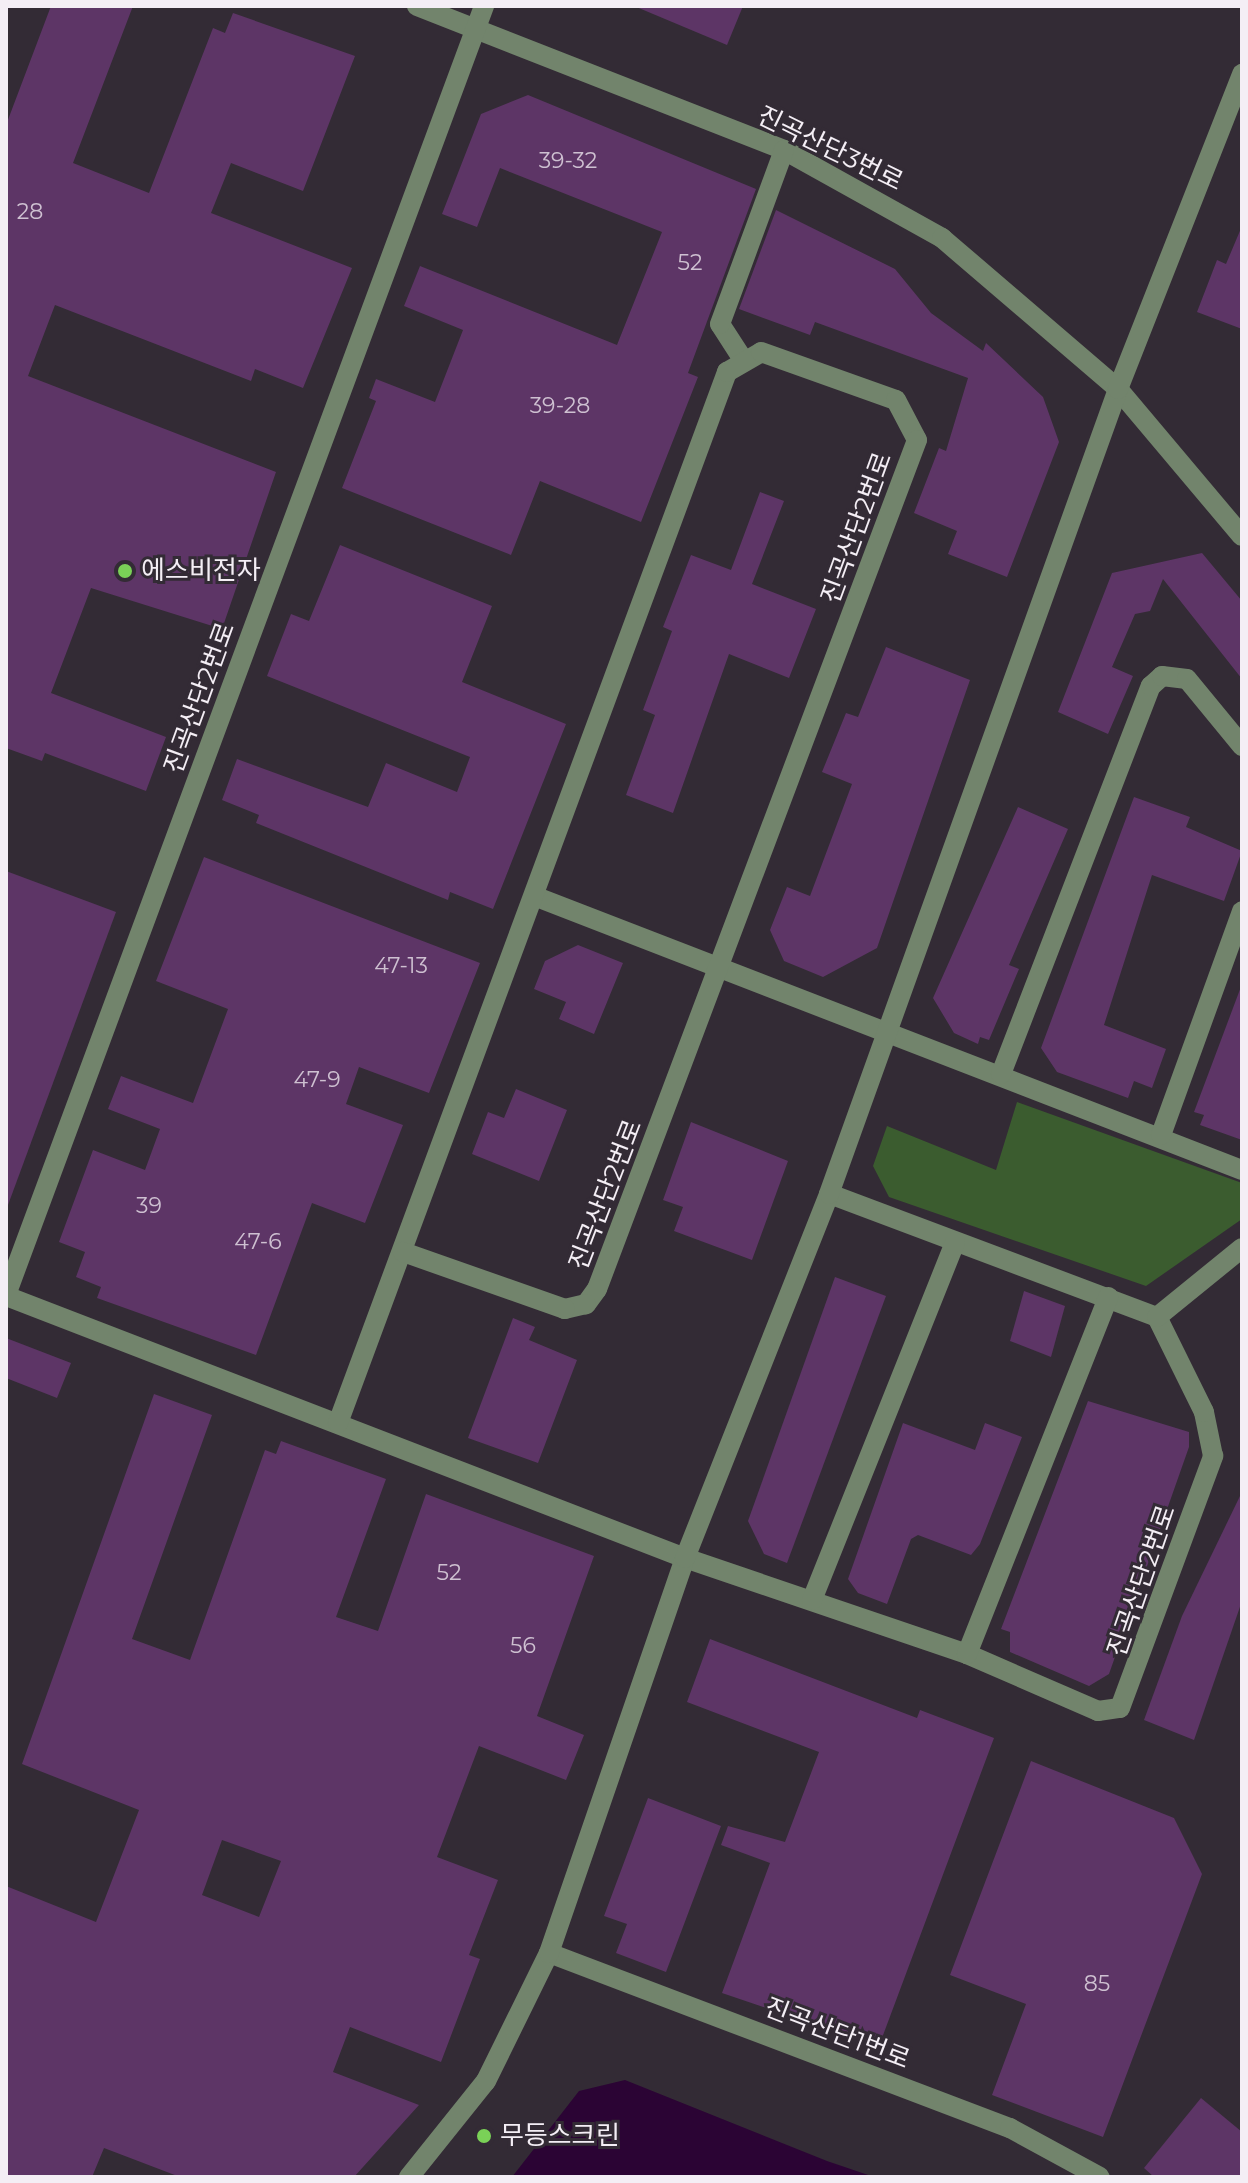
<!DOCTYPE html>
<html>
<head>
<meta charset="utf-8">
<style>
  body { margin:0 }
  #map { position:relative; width:1248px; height:2183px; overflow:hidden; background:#332b35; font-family:Montserrat,"Noto Sans KR",sans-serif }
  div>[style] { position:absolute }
  .green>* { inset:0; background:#3b5c2f }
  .water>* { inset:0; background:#2b0434 }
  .building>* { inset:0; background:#5d3566 }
  .minor>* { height:20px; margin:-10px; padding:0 10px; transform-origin:10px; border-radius:10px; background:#72846c }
  .dots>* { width:22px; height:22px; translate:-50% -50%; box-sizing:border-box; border:4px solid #332b35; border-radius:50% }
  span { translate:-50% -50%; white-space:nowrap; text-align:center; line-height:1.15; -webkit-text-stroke:6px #332b35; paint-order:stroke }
  .number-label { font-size:22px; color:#cec0d1 }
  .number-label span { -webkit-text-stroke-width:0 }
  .street-label { font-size:26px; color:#f4eef5 }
  .poi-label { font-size:26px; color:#f4eef5 }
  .left { translate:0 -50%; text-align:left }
  .frame { position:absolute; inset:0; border:8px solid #f4eef5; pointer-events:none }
</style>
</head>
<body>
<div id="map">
  <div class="green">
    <div style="clip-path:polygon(1017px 1102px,1242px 1183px,1242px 1219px,1146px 1286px,889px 1197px,873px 1166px,887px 1126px,996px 1170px)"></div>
  </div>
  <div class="water">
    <div style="clip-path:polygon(625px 2080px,827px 2161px,874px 2177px,512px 2177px,579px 2091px)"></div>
  </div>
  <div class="building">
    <div style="clip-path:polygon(51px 6px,133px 6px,73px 163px,149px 193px,213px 28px,225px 33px,233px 13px,355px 56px,303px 191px,231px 163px,211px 213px,352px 268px,303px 388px,255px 369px,251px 381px,55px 305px,28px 376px,276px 472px,222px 629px,91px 588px,51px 693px,166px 737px,146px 791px,45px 753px,42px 761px,6px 748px,6px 125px)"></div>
    <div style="clip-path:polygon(634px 6px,743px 6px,727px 45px)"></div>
    <div style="clip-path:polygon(528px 95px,756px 189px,688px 373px,698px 377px,641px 522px,540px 481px,511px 555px,342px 488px,376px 401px,369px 398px,376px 379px,435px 402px,463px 330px,404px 306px,420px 266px,617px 345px,662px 232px,500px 168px,477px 227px,442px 214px,481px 114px)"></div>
    <div style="clip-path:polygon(776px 210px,895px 269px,931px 313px,983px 351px,986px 343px,1043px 397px,1059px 442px,1007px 577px,948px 554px,957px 531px,914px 513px,939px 448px,946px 451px,968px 378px,815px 322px,810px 335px,739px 309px)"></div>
    <div style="clip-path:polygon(1242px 226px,1242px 329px,1197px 312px,1217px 260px,1226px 264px)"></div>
    <div style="clip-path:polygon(760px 492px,784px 501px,752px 584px,816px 609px,789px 678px,729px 654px,673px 813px,626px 795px,655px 715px,643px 710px,672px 631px,663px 627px,691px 555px,731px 570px)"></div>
    <div style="clip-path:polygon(340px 545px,492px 606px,462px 682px,566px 724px,493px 909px,450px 892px,448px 900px,256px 823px,259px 815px,222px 800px,237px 759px,368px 807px,386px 763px,457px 792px,470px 757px,267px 676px,291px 614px,309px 621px)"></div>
    <div style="clip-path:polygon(1202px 553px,1242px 601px,1242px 679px,1163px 579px,1150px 611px,1135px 614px,1112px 667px,1133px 676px,1108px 734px,1058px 712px,1112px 573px)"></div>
    <div style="clip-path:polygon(886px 647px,970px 680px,877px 948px,823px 977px,784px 961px,770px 930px,787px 887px,810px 896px,852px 784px,822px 772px,846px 713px,858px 717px)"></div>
    <div style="clip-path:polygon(1134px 797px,1190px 817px,1186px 827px,1242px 851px,1224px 901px,1152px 875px,1104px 1025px,1166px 1049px,1152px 1088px,1134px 1081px,1128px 1098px,1057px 1072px,1041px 1048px)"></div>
    <div style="clip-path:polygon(1018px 807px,1068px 829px,1009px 965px,1019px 969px,989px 1040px,980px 1037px,978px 1044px,954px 1033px,933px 998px)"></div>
    <div style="clip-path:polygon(204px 857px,480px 963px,429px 1093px,359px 1067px,346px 1104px,403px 1125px,365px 1223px,312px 1203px,256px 1355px,97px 1298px,101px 1287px,76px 1277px,85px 1252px,59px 1242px,93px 1150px,145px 1170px,160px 1129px,108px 1109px,121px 1076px,193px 1103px,228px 1009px,156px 981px)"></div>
    <div style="clip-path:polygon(6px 871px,116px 912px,8px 1205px,6px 1205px)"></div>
    <div style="clip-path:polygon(578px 945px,623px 963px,594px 1034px,559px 1019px,566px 1002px,534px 989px,545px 961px)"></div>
    <div style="clip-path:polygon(1242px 984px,1242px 1140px,1200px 1125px,1204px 1115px,1194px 1112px)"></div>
    <div style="clip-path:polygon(516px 1089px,567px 1110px,539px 1181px,472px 1154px,488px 1112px,504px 1118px)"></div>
    <div style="clip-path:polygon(691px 1122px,788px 1161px,752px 1260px,674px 1231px,683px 1207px,663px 1200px)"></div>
    <div style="clip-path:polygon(835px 1277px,886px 1296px,787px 1563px,764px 1554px,748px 1521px)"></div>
    <div style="clip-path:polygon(1024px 1291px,1065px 1306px,1051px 1357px,1010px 1341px)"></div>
    <div style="clip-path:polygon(513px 1318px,535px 1327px,529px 1340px,577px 1360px,538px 1463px,468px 1438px)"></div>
    <div style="clip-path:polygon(6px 1338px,71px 1363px,57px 1398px,6px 1378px)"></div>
    <div style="clip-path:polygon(evenodd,154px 1394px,212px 1415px,132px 1639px,190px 1660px,265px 1450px,276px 1454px,281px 1441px,386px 1479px,336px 1617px,378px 1631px,426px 1494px,594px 1556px,537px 1716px,584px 1735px,566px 1780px,479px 1746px,437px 1857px,498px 1880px,469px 1955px,480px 1959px,441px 2062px,350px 2027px,333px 2072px,419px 2105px,354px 2177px,180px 2177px,104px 2148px,92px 2177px,6px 2177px,6px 1886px,96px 1922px,139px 1810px,22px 1764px,154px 1394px,222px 1840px,281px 1861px,259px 1917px,202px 1895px,222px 1840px)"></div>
    <div style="clip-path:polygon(1088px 1401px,1189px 1432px,1189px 1447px,1109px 1674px,1089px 1686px,1010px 1652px,1010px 1632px,1001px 1629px)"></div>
    <div style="clip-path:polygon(903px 1423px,975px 1450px,985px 1423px,1022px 1437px,980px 1544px,971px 1555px,918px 1535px,911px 1539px,887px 1604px,858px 1593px,848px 1579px)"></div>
    <div style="clip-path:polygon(1240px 1496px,1242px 1601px,1194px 1740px,1144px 1720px,1182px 1616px)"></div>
    <div style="clip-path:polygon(710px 1639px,917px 1718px,920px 1710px,994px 1738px,879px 2046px,722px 1993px,770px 1863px,721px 1845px,728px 1826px,785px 1842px,819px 1752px,687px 1702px)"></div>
    <div style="clip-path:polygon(1031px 1761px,1174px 1818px,1202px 1874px,1103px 2137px,992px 2095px,1026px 2004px,950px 1975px)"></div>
    <div style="clip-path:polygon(648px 1798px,721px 1826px,666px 1972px,616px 1953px,627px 1924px,604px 1916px)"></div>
    <div style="clip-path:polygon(1201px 2098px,1242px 2132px,1242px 2177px,1154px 2177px,1144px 2168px)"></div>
  </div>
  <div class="minor">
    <div style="left:417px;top:6px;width:394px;rotate:21.4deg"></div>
    <div style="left:784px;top:150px;width:181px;rotate:29.1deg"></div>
    <div style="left:942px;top:238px;width:232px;rotate:40.6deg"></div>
    <div style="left:1118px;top:389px;width:192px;rotate:49.9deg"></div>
    <div style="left:742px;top:358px;width:40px;rotate:-122.9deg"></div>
    <div style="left:720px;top:324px;width:185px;rotate:-69.8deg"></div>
    <div style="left:534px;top:896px;width:759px;rotate:21.16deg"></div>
    <div style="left:1001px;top:1074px;width:416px;rotate:-68.9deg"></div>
    <div style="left:1151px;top:686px;width:15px;rotate:-42deg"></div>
    <div style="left:1162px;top:676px;width:25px;rotate:7deg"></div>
    <div style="left:1187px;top:679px;width:87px;rotate:50.6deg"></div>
    <div style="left:1161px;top:1135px;width:238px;rotate:-70.1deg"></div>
    <div style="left:6px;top:1295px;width:1375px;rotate:-69.65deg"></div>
    <div style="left:6px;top:1296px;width:728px;rotate:21.1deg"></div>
    <div style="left:685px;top:1558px;width:298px;rotate:18.8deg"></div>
    <div style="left:967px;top:1654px;width:143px;rotate:23.5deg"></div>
    <div style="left:1098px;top:1711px;width:22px;rotate:-8deg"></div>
    <div style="left:1120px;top:1708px;width:269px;rotate:-69.7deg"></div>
    <div style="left:1213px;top:1456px;width:45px;rotate:-101.6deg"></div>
    <div style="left:1204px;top:1412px;width:106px;rotate:-116.3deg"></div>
    <div style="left:1157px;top:1317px;width:350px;rotate:-159.4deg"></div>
    <div style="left:1157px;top:1317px;width:109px;rotate:-39.1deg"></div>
    <div style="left:338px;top:1423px;width:1121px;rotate:-69.69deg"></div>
    <div style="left:727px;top:372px;width:39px;rotate:-30deg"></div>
    <div style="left:761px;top:352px;width:143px;rotate:19.6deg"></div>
    <div style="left:896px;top:400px;width:45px;rotate:62.3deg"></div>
    <div style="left:917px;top:440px;width:907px;rotate:110.65deg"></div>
    <div style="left:597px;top:1289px;width:19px;rotate:126deg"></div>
    <div style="left:586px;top:1304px;width:22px;rotate:167deg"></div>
    <div style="left:565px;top:1309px;width:172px;rotate:-160.6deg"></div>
    <div style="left:812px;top:1600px;width:385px;rotate:-68.2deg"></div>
    <div style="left:967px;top:1654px;width:384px;rotate:-68.4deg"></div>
    <div style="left:549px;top:1953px;width:493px;rotate:20.8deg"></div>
    <div style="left:1010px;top:2128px;width:102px;rotate:28.6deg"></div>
    <div style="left:409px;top:2177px;width:123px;rotate:-51.3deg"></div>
    <div style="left:486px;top:2081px;width:143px;rotate:-63.8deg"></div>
    <div style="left:549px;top:1953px;width:418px;rotate:-71deg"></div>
    <div style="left:685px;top:1558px;width:391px;rotate:-68.4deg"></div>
    <div style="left:829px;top:1194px;width:855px;rotate:-70.25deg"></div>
    <div style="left:1118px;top:389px;width:339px;rotate:-68.5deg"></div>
  </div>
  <div class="dots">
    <div style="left:125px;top:571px;background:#7ad157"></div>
    <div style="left:484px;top:2136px;background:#7ad157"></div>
  </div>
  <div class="number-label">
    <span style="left:568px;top:161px">39-32</span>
    <span style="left:30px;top:212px">28</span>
    <span style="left:690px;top:263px">52</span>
    <span style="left:560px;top:406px">39-28</span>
    <span style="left:401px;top:966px">47-13</span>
    <span style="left:317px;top:1080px">47-9</span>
    <span style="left:149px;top:1206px">39</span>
    <span style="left:258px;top:1242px">47-6</span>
    <span style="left:449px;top:1573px">52</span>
    <span style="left:523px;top:1646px">56</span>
    <span style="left:1097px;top:1984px">85</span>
  </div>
  <div class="street-label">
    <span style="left:830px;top:149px;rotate:26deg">진곡산단3번로</span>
    <span style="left:857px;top:528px;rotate:-70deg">진곡산단2번로</span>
    <span style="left:200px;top:698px;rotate:-70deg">진곡산단2번로</span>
    <span style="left:606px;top:1195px;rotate:-69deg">진곡산단2번로</span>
    <span style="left:1142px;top:1581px;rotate:-71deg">진곡산단2번로</span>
    <span style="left:837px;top:2034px;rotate:21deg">진곡산단1번로</span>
  </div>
  <div class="poi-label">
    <span class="left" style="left:141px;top:571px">에스비전자</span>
    <span class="left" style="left:500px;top:2136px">무등스크린</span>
  </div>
  <div class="frame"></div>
</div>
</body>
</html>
